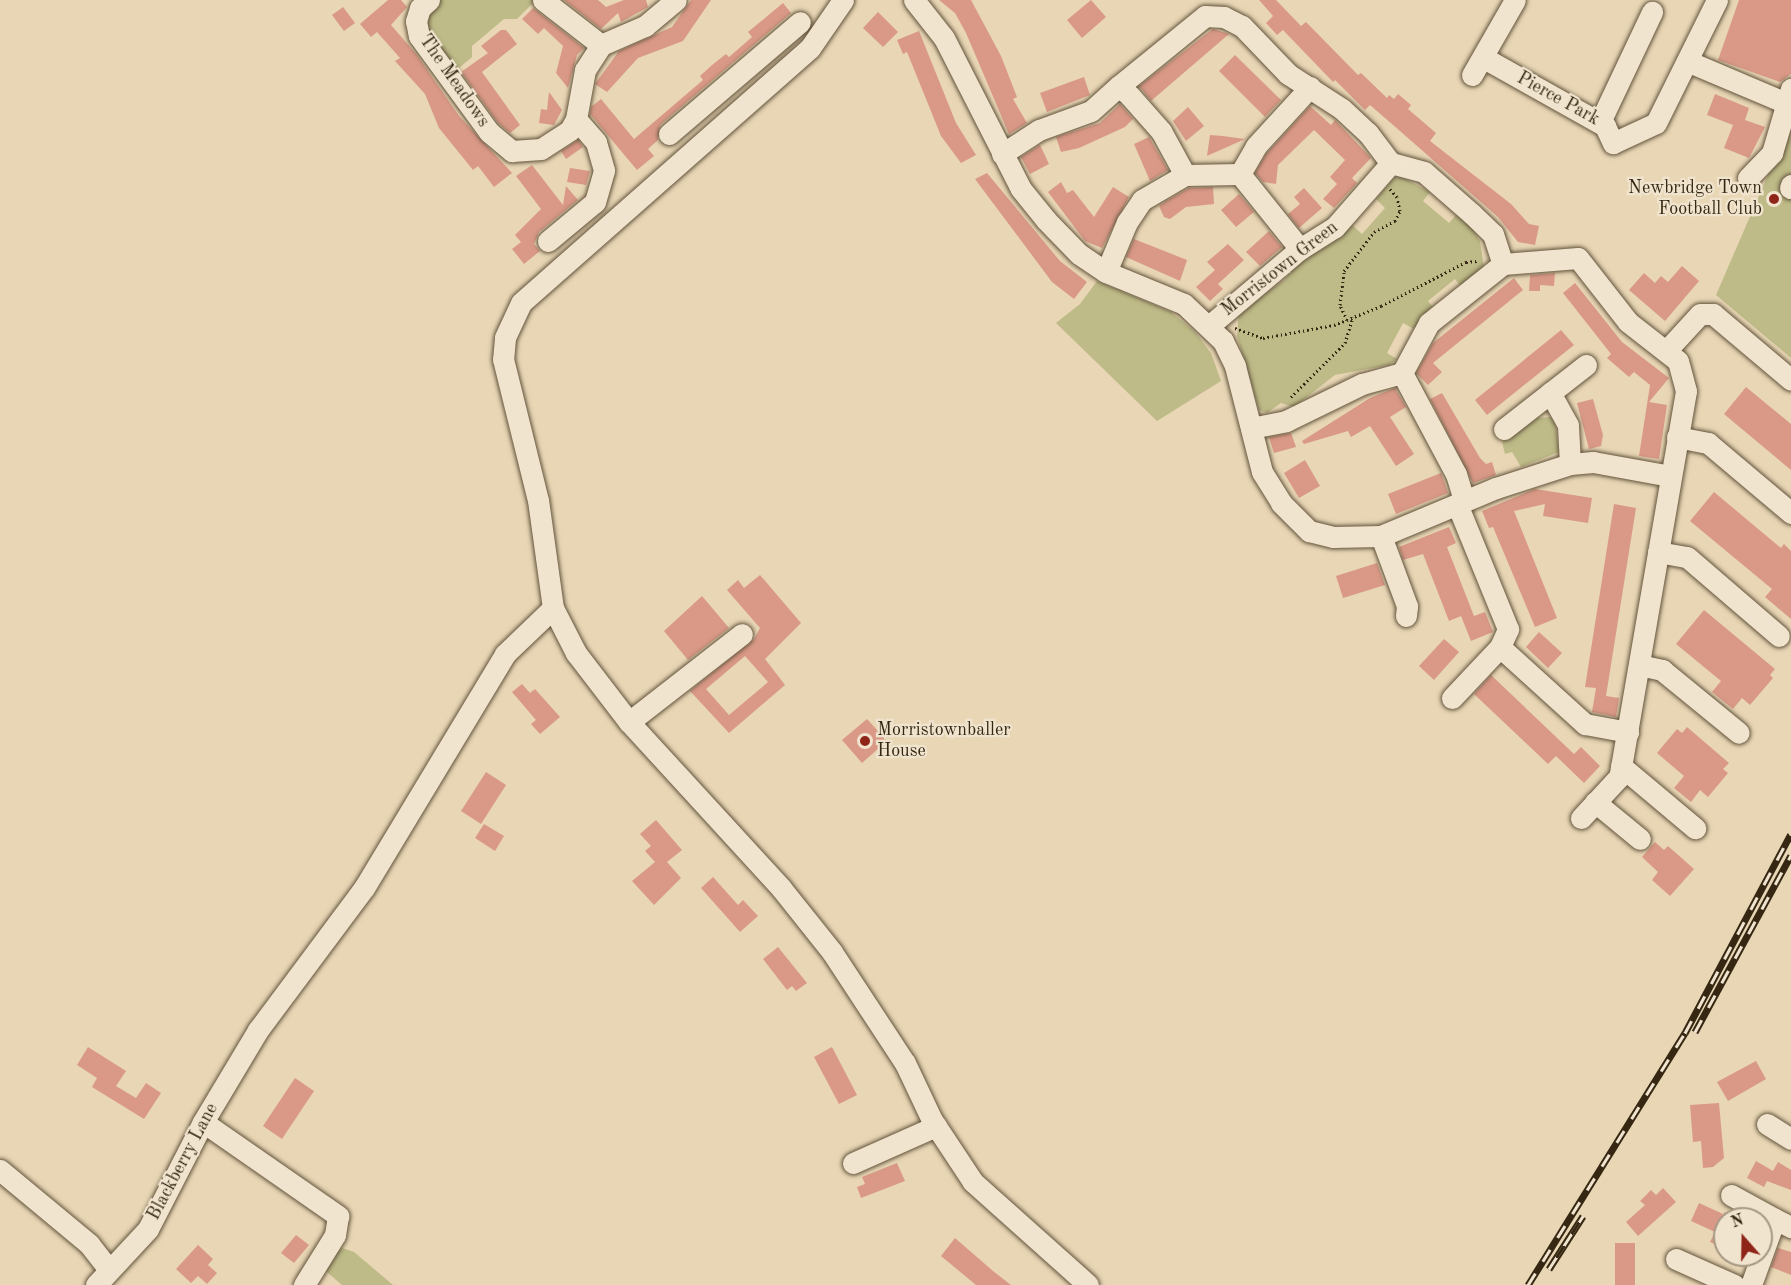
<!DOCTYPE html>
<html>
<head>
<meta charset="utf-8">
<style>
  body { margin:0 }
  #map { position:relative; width:1791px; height:1285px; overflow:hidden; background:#e8d6b5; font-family:"Old Standard TT",serif }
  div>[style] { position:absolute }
  .green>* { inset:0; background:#bebb88 }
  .building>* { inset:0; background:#da9987 }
  .path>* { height:3px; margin-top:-1.5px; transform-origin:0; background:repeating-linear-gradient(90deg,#352712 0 1.5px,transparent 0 4.5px) }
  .roads { filter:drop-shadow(0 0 2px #62533b) drop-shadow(0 0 2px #62533b) }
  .minor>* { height:21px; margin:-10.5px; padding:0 10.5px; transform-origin:10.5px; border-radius:10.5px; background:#f0e4cf }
  .rail>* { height:7px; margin-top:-3.5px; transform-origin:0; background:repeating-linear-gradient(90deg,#f0e4cf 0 14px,#352712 0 28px); box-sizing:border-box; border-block:2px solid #352712 }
  .dots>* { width:16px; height:16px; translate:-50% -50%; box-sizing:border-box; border:3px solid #f0e4cf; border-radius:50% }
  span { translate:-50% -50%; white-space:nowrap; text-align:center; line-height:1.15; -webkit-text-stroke:4.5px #f0e4cf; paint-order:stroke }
  .street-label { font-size:18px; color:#352712 }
  .poi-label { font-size:18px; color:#352712 }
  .right { translate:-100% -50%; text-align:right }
  .left { translate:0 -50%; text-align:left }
  .north { position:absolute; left:1713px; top:1207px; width:60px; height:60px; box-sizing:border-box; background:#f0e4cf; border:2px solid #a59883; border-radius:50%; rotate:340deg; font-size:16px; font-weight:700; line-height:24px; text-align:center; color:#352712 }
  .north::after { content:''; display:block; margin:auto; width:21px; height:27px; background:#8f2418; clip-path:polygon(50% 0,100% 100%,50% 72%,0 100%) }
</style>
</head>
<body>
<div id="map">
  <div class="green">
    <div style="clip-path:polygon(439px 0,534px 0,535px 1px,517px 19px,504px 19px,472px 46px,472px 57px,453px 73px,426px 38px,422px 19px)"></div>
    <div style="clip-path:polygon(1791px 122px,1791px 358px,1716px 295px)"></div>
    <div style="clip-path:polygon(1400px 176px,1430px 192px,1423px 201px,1449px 223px,1456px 215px,1471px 226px,1480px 241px,1484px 268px,1463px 289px,1455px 279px,1428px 301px,1436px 311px,1414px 329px,1403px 323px,1387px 353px,1397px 359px,1389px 365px,1335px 375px,1294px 407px,1281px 403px,1267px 413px,1259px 410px,1237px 336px,1239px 312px,1284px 280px,1307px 254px,1341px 237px,1352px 225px,1362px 234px,1385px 208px,1376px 199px,1392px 180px)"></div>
    <div style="clip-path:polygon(1097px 281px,1171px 312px,1195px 332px,1211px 353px,1221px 381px,1157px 421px,1056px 323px,1080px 304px)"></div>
    <div style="clip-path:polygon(1535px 414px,1539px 418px,1551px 417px,1555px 422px,1559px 452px,1521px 467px,1512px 452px,1505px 454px,1502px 442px)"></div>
    <div style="clip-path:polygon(342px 1248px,354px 1252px,393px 1285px,342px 1285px,321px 1267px)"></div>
  </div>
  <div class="building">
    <div style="clip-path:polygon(388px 0,401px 0,407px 7px,391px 25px,417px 55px,459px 116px,512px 173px,494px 187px,478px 166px,473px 170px,439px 128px,425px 94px,395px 61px,400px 58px,377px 32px,371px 37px,360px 24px)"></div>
    <div style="clip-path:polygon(564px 0,598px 0,606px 7px,624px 0,646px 0,648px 7px,621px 22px,618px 13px,601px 29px)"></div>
    <div style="clip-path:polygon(691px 0,711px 0,683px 41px,638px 58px,607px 92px,595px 84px,619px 51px,672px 27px)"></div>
    <div style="clip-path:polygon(939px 0,971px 0,1001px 56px,1017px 97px,1013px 99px,1027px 123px,1009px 134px,966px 33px,955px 13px)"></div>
    <div style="clip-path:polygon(1091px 0,1106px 17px,1082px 38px,1067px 20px)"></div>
    <div style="clip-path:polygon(1259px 0,1276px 0,1301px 26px,1306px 22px,1358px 75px,1361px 73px,1387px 98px,1389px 95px,1394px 99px,1398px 94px,1411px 105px,1408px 109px,1436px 133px,1430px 141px,1511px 204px,1529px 224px,1539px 226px,1535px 245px,1518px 242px,1498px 217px,1400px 131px,1370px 105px,1365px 110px,1335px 80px,1333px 82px,1283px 30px,1277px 35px,1266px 23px,1273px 16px)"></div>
    <div style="clip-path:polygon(1739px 0,1791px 0,1791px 74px,1780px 82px,1718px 60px)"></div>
    <div style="clip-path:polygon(783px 3px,791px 13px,660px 125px,658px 140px,648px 149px,654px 156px,637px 170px,590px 114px,591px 107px,601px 99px,634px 139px,703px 80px,700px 76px,712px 65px,726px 54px,729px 57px,752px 37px,748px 32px)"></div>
    <div style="clip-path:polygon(343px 7px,355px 23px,344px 31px,332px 15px)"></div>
    <div style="clip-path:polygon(533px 8px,584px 48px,577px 55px,568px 88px,556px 73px,563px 46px,544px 28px,538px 34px,522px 19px)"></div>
    <div style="clip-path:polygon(878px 12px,898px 32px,883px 47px,863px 28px)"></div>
    <div style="clip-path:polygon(1213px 29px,1229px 34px,1151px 101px,1139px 86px)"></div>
    <div style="clip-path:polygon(501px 30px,506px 30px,517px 44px,482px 72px,520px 125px,510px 133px,498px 123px,461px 72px,488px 53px,481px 46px)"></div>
    <div style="clip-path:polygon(919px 31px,956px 123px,976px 155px,961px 163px,941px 136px,907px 52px,903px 54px,897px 40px)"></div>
    <div style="clip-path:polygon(1235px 55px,1281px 100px,1265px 117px,1219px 71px)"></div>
    <div style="clip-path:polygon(1084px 77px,1090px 95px,1047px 112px,1040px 93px)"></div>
    <div style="clip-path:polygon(549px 92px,562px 110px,554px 125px,539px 123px,541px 109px,547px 110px)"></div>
    <div style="clip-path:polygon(1715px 94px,1749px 108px,1745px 120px,1765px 127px,1749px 158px,1724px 148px,1733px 125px,1707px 115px)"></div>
    <div style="clip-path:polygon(1120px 104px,1133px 119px,1125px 127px,1079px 148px,1061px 152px,1056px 137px,1100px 123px)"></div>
    <div style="clip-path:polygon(1310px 106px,1331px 125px,1335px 120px,1371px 158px,1352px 178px,1357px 183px,1334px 208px,1323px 199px,1337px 184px,1330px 177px,1345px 160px,1314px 130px,1278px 165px,1276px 184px,1263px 182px,1255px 173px,1266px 154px)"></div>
    <div style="clip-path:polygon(1188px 107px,1204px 126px,1186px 141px,1173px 121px)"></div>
    <div style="clip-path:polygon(1210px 135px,1223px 136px,1245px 139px,1207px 156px)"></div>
    <div style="clip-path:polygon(1149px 137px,1168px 170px,1150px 181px,1134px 144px)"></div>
    <div style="clip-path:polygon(578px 140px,583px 147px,566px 159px,561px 151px)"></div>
    <div style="clip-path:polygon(1040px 145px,1049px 164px,1030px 174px,1021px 157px)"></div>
    <div style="clip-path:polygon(532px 165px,563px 205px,566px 186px,578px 200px,539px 232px,534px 244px,540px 251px,524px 264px,512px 249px,521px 242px,515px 235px,541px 209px,516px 176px)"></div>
    <div style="clip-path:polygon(570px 168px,590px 171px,586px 185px,567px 182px)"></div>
    <div style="clip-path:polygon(987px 173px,1060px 261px,1087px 282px,1074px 299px,1052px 282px,975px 179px)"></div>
    <div style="clip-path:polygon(1061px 182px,1067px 193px,1073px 190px,1094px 217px,1113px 187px,1129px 197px,1102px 248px,1085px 241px,1048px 192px)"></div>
    <div style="clip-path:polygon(1213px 187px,1214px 204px,1186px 207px,1170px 219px,1164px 217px,1159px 206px,1166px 201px,1189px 188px)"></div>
    <div style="clip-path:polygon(1304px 188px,1322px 208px,1299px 228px,1288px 214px,1300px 204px,1294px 197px)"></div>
    <div style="clip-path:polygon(1239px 194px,1254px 212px,1236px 227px,1221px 210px)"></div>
    <div style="clip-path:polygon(1269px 231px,1282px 247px,1260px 266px,1246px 252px)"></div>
    <div style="clip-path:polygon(1134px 239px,1187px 260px,1180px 281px,1126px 257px)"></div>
    <div style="clip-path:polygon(1228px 244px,1244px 260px,1218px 284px,1223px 289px,1210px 301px,1196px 287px,1215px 270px,1207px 262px)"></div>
    <div style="clip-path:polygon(1682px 266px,1699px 281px,1665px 321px,1629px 290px,1644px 273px,1655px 283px,1661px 276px,1668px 282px)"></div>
    <div style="clip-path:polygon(1555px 273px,1554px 286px,1540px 285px,1540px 291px,1529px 291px,1530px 275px)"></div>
    <div style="clip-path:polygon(1514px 278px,1523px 290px,1433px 363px,1442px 372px,1428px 385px,1416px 373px,1433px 343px)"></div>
    <div style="clip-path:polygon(1575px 283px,1622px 342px,1669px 378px,1649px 402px,1667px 405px,1659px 459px,1639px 456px,1650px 385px,1634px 372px,1629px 377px,1607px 358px,1611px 354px,1563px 293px)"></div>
    <div style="clip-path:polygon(1561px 330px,1574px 345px,1487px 415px,1475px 400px)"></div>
    <div style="clip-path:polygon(1746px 387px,1791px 424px,1791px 470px,1724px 414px)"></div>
    <div style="clip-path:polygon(1395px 388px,1406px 407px,1390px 417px,1414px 454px,1396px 466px,1370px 426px,1351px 437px,1348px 431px,1304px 444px,1302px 441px,1370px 398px)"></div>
    <div style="clip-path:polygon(1442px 393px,1480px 458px,1486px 464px,1492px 462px,1496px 475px,1473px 483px,1430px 399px)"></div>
    <div style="clip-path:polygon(1593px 399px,1603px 435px,1601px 446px,1589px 449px,1577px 403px)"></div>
    <div style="clip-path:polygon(1291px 433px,1296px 447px,1274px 453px,1269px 437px)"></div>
    <div style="clip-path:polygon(1305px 460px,1320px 486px,1299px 498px,1284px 473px)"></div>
    <div style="clip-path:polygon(1441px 473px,1448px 493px,1396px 514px,1388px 494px)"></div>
    <div style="clip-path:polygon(1535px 489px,1592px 498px,1588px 523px,1543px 516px,1545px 504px,1514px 511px,1557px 618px,1535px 627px,1493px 527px,1489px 528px,1482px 511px)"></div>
    <div style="clip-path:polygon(1714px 492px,1781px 548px,1784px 544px,1791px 551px,1791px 619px,1765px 597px,1772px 589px,1690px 521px)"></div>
    <div style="clip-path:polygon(1614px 504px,1636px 508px,1606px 696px,1619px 698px,1616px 717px,1592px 712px,1596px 688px,1585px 687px)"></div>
    <div style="clip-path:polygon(1449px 527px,1456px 543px,1447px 547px,1474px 616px,1485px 612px,1493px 632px,1471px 641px,1461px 616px,1449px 621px,1423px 554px,1403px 560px,1399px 547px)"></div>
    <div style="clip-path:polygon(1377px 563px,1385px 585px,1343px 598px,1336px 576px)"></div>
    <div style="clip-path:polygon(evenodd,760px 575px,801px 623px,765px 659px,785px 685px,729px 733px,690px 691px,754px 639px,760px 628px,727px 590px,738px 580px,744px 588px,760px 575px,745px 656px,768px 682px,729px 715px,706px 689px,745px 656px)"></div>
    <div style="clip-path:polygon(702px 596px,729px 628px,688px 660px,664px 631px)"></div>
    <div style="clip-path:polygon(1704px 610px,1775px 669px,1770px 675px,1773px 678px,1750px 705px,1742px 698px,1733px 709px,1712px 692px,1721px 681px,1676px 644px)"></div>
    <div style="clip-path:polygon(1539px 632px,1562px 653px,1548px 668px,1526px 647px)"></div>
    <div style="clip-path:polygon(1444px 639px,1459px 652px,1434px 680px,1419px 666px)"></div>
    <div style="clip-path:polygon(1491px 675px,1574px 754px,1581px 747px,1600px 766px,1584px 783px,1556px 756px,1548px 764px,1474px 694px)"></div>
    <div style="clip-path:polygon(522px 684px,530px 693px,535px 689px,560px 717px,540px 734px,531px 724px,536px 720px,512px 692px)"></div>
    <div style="clip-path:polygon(867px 719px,887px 741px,862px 763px,842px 740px)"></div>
    <div style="clip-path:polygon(1687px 727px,1729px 763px,1723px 769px,1728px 773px,1708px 797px,1700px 790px,1691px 802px,1674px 788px,1684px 776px,1657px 753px,1677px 729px,1682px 733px)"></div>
    <div style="clip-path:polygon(486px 772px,506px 785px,481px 824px,461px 811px)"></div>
    <div style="clip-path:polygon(656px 820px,682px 850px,667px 862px,681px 878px,654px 905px,632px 881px,655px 862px,645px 851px,651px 846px,640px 834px)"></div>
    <div style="clip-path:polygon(484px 824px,504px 836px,495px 851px,475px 838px)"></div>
    <div style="clip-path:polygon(1655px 842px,1664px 850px,1668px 846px,1694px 869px,1670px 896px,1652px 880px,1658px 872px,1642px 857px)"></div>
    <div style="clip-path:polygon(713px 877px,738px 905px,743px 900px,758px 916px,740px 932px,701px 888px)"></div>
    <div style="clip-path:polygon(778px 947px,807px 983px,796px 991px,792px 986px,787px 990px,763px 959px)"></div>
    <div style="clip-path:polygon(88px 1047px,126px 1071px,116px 1086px,136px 1098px,146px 1083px,161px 1093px,144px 1119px,92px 1087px,97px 1078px,77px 1065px)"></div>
    <div style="clip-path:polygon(832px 1047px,857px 1095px,839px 1104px,814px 1057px)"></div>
    <div style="clip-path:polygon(1756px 1061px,1766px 1079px,1728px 1101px,1717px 1082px)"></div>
    <div style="clip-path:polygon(295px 1078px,314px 1091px,282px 1139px,263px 1126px)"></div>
    <div style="clip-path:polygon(1719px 1103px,1724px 1158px,1713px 1167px,1703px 1168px,1701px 1141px,1693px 1142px,1690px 1105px)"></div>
    <div style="clip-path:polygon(1756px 1161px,1773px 1171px,1778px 1162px,1791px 1170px,1791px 1190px,1767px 1181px,1764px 1187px,1747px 1178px)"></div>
    <div style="clip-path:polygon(897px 1163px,905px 1181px,861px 1198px,857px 1187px,865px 1184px,862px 1177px)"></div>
    <div style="clip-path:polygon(1663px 1188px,1676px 1202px,1638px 1236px,1626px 1222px,1645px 1205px,1640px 1201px,1651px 1190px,1656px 1195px)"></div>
    <div style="clip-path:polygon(1699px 1203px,1723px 1214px,1720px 1222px,1725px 1211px,1725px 1249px,1710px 1242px,1715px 1232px,1691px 1221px)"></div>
    <div style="clip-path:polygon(296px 1235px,309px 1245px,294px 1263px,281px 1253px)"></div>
    <div style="clip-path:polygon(955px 1238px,993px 1271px,1011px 1285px,976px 1285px,941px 1256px)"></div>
    <div style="clip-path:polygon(1615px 1243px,1635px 1243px,1635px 1285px,1615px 1285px)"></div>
    <div style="clip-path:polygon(198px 1245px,213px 1259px,208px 1265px,217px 1273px,207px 1284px,198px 1276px,191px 1283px,176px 1269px)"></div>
    <div style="clip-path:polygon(1778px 1248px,1791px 1252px,1791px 1275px,1771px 1267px)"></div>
  </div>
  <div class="path">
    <div style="left:1347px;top:320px;width:17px;rotate:-115deg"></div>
    <div style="left:1340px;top:305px;width:34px;rotate:-83deg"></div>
    <div style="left:1344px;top:271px;width:49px;rotate:-52.4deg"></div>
    <div style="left:1374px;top:232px;width:24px;rotate:-28deg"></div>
    <div style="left:1395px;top:221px;width:11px;rotate:-63deg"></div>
    <div style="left:1400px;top:211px;width:14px;rotate:-102deg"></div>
    <div style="left:1397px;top:197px;width:11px;rotate:-131deg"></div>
    <div style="left:1235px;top:328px;width:30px;rotate:20deg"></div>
    <div style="left:1263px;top:338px;width:72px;rotate:-10.4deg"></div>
    <div style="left:1334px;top:325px;width:51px;rotate:-22deg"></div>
    <div style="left:1381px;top:306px;width:96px;rotate:-27.4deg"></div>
    <div style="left:1466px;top:262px;width:11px;rotate:-5deg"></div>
    <div style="left:1291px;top:397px;width:76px;rotate:-45deg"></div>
    <div style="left:1345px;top:343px;width:27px;rotate:-73deg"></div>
  </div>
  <div class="roads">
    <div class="minor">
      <div style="left:429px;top:0;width:12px;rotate:138deg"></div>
      <div style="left:420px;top:8px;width:14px;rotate:107deg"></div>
      <div style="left:416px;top:21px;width:15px;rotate:79deg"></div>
      <div style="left:419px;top:36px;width:119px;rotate:53.9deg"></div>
      <div style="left:489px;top:132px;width:30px;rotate:40deg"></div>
      <div style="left:512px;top:151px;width:29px;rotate:-4deg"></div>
      <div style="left:541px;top:149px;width:35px;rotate:-33deg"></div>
      <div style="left:570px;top:130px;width:13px;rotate:-61deg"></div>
      <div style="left:576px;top:119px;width:50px;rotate:-79.6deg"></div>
      <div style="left:585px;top:70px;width:30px;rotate:-57deg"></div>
      <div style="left:601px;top:45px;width:48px;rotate:-23.4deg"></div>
      <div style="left:645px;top:26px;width:40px;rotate:-40deg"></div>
      <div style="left:543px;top:0;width:73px;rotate:37.8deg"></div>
      <div style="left:843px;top:0;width:58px;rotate:124.5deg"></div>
      <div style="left:810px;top:48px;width:385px;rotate:138.6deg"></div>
      <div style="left:521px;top:303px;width:38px;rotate:115deg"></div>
      <div style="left:505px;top:338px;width:21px;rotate:95deg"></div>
      <div style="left:503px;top:359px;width:145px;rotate:76.1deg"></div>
      <div style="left:538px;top:500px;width:109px;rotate:82.1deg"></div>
      <div style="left:553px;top:608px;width:51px;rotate:62.9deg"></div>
      <div style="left:576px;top:653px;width:87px;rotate:52.5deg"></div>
      <div style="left:629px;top:722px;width:225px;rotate:47.5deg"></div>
      <div style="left:781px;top:888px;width:82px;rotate:51.4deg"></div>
      <div style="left:832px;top:952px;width:133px;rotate:56.7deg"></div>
      <div style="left:905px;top:1063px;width:63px;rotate:64.7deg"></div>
      <div style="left:932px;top:1120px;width:74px;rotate:56.5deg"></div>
      <div style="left:973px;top:1182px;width:154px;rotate:41.8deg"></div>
      <div style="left:914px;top:0;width:48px;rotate:51.7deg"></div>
      <div style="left:944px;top:38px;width:169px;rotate:63deg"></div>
      <div style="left:1021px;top:189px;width:40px;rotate:51deg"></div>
      <div style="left:1046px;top:220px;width:47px;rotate:45.9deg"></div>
      <div style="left:1079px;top:254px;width:32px;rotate:34deg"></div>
      <div style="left:1106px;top:272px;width:84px;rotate:22.3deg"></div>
      <div style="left:1184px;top:304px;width:54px;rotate:43.5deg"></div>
      <div style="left:1223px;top:341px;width:28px;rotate:64deg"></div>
      <div style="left:1235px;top:366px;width:109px;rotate:75.7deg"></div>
      <div style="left:1262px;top:472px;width:36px;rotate:58deg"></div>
      <div style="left:1281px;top:503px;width:40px;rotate:45deg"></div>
      <div style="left:1309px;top:531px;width:25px;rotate:14deg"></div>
      <div style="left:1333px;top:537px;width:48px;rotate:-1.2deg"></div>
      <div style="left:1381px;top:536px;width:125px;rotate:-22.7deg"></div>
      <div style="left:1496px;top:488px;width:78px;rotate:-18deg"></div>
      <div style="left:1570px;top:464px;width:39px;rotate:-93deg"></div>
      <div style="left:1568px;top:425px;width:37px;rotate:-119deg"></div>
      <div style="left:1484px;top:58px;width:139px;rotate:29.3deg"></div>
      <div style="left:1605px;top:126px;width:19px;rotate:65deg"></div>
      <div style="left:1613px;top:143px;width:47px;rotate:-24.9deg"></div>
      <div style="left:1656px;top:123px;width:137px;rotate:-63.6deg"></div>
      <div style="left:1687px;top:61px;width:108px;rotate:23deg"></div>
      <div style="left:1472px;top:75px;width:86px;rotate:-60.2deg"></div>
      <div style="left:1119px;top:86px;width:111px;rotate:-39.1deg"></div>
      <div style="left:1205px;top:16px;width:19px;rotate:3deg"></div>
      <div style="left:1224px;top:17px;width:20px;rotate:27deg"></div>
      <div style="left:1242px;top:26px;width:66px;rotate:46.2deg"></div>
      <div style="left:1288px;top:74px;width:64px;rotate:32.9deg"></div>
      <div style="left:1342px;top:109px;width:35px;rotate:43deg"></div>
      <div style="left:1368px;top:133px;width:38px;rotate:53deg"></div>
      <div style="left:1600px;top:122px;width:122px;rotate:-64.7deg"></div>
      <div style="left:669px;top:134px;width:172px;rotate:-40.5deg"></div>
      <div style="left:1002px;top:154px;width:44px;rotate:-33deg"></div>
      <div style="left:1039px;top:130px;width:55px;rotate:-20.1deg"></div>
      <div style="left:1091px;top:111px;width:38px;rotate:-42deg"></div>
      <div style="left:1119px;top:86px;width:15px;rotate:42deg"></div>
      <div style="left:1130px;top:96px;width:47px;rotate:48.5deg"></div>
      <div style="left:1161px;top:131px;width:50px;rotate:61.4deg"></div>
      <div style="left:1185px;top:175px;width:50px;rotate:149.8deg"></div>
      <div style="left:1142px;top:200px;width:27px;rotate:124deg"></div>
      <div style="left:1127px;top:222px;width:54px;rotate:112.8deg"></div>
      <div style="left:1391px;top:163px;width:34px;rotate:15deg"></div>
      <div style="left:1424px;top:172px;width:64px;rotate:41.2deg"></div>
      <div style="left:1472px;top:214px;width:29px;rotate:44deg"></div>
      <div style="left:1493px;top:234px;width:32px;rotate:72deg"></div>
      <div style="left:1185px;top:175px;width:55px;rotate:-1deg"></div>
      <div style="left:1748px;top:178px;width:35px;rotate:-46deg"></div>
      <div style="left:1772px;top:153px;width:67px;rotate:-73.5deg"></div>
      <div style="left:1790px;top:188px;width:3px;rotate:-72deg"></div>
      <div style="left:548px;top:241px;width:61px;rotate:-39.7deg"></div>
      <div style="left:595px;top:202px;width:33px;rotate:-74deg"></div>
      <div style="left:604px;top:170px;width:29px;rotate:-106deg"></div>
      <div style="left:596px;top:142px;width:30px;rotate:-131deg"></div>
      <div style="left:1300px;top:249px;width:96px;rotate:-128.7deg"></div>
      <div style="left:1240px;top:174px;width:32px;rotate:-60deg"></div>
      <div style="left:1256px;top:146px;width:80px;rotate:-47.5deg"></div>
      <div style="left:1503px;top:264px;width:75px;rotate:-4.6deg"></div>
      <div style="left:1578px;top:258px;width:81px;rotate:52deg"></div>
      <div style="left:1628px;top:322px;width:63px;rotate:38deg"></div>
      <div style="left:1678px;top:361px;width:31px;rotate:75deg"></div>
      <div style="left:1686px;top:391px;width:392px;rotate:99.8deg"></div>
      <div style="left:1619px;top:777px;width:56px;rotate:132.8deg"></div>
      <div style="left:1210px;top:325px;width:118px;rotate:-40.2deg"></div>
      <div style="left:1300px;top:249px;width:41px;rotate:-32.2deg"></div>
      <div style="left:1335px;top:227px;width:85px;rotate:-48.8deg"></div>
      <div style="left:1666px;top:351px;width:50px;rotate:-47.4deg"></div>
      <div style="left:1700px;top:314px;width:13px"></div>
      <div style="left:1713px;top:314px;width:102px;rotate:40.2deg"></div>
      <div style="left:1402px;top:373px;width:115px;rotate:61.9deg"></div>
      <div style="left:1456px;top:474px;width:28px;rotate:73deg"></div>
      <div style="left:1251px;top:428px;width:36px;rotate:-11deg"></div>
      <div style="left:1286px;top:421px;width:85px;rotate:-26deg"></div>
      <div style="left:1362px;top:384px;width:41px;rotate:-15.4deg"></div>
      <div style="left:1402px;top:373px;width:57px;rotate:-61.6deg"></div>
      <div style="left:1429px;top:323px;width:95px;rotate:-38.6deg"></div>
      <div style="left:1504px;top:429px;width:104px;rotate:-38deg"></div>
      <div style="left:1677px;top:437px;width:32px;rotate:11deg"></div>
      <div style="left:1708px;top:443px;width:109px;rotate:40.1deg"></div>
      <div style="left:1570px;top:464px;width:23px;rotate:-5deg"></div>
      <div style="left:1593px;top:462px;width:78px;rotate:10.3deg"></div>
      <div style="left:1381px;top:536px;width:75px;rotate:69.6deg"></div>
      <div style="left:1407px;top:606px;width:10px;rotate:96deg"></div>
      <div style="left:1658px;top:552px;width:29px;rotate:10deg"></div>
      <div style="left:1687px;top:557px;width:121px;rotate:40.7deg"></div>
      <div style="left:1500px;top:647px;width:115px;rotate:42.2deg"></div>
      <div style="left:1585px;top:724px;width:44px;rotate:10.5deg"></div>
      <div style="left:1639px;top:665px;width:24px;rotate:12deg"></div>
      <div style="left:1662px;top:670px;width:99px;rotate:39.3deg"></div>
      <div style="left:1452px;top:698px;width:70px;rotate:-46.7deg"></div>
      <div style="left:1500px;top:647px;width:20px;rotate:-66deg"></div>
      <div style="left:1508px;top:629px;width:135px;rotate:-112.2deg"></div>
      <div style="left:629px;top:722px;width:143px;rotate:-37.9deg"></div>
      <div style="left:1621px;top:766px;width:97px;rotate:40deg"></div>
      <div style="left:1595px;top:802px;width:58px;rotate:39.4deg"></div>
      <div style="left:203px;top:1122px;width:165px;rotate:34.8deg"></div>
      <div style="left:338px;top:1216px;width:19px;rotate:99deg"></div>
      <div style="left:335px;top:1235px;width:59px;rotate:121.8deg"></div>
      <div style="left:1767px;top:1124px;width:28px;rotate:32deg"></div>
      <div style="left:853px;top:1163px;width:91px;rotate:-24deg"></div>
      <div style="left:0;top:1170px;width:116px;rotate:39.7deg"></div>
      <div style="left:89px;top:1244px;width:33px;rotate:52deg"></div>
      <div style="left:1731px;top:1195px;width:50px;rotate:28.6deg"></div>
      <div style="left:1775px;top:1219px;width:70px;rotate:110deg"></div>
      <div style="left:1775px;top:1219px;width:18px;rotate:27deg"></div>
      <div style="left:1676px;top:1259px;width:64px;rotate:24.1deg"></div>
      <div style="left:96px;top:1285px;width:76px;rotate:-47.1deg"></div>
      <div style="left:148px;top:1229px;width:120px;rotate:-62.8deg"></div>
      <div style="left:203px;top:1122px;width:107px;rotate:-59.1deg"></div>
      <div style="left:258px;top:1030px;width:177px;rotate:-53.3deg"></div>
      <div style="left:364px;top:888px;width:273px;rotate:-58.9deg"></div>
      <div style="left:505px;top:654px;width:66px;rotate:-43.8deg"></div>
    </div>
  </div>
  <div class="rail">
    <div style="left:1695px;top:1032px;width:201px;rotate:-61.5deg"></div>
    <div style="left:1549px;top:1269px;width:63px;rotate:-57.3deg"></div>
    <div style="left:1528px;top:1285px;width:297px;rotate:-58.1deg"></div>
    <div style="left:1685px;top:1033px;width:225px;rotate:-62deg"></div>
  </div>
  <div class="dots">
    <div style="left:1774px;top:199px;background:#8f2418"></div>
    <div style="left:865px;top:741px;background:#8f2418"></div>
  </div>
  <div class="street-label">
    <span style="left:454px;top:81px;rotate:55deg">The Meadows</span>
    <span style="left:1558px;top:99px;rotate:29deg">Pierce Park</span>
    <span style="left:1280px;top:269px;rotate:-38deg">Morristown Green</span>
    <span style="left:183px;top:1162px;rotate:-62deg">Blackberry Lane</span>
  </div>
  <div class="poi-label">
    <span class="right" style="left:1762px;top:199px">Newbridge Town<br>Football Club</span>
    <span class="left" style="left:877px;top:741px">Morristownballer<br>House</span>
  </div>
  <div class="north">N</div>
</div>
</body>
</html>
